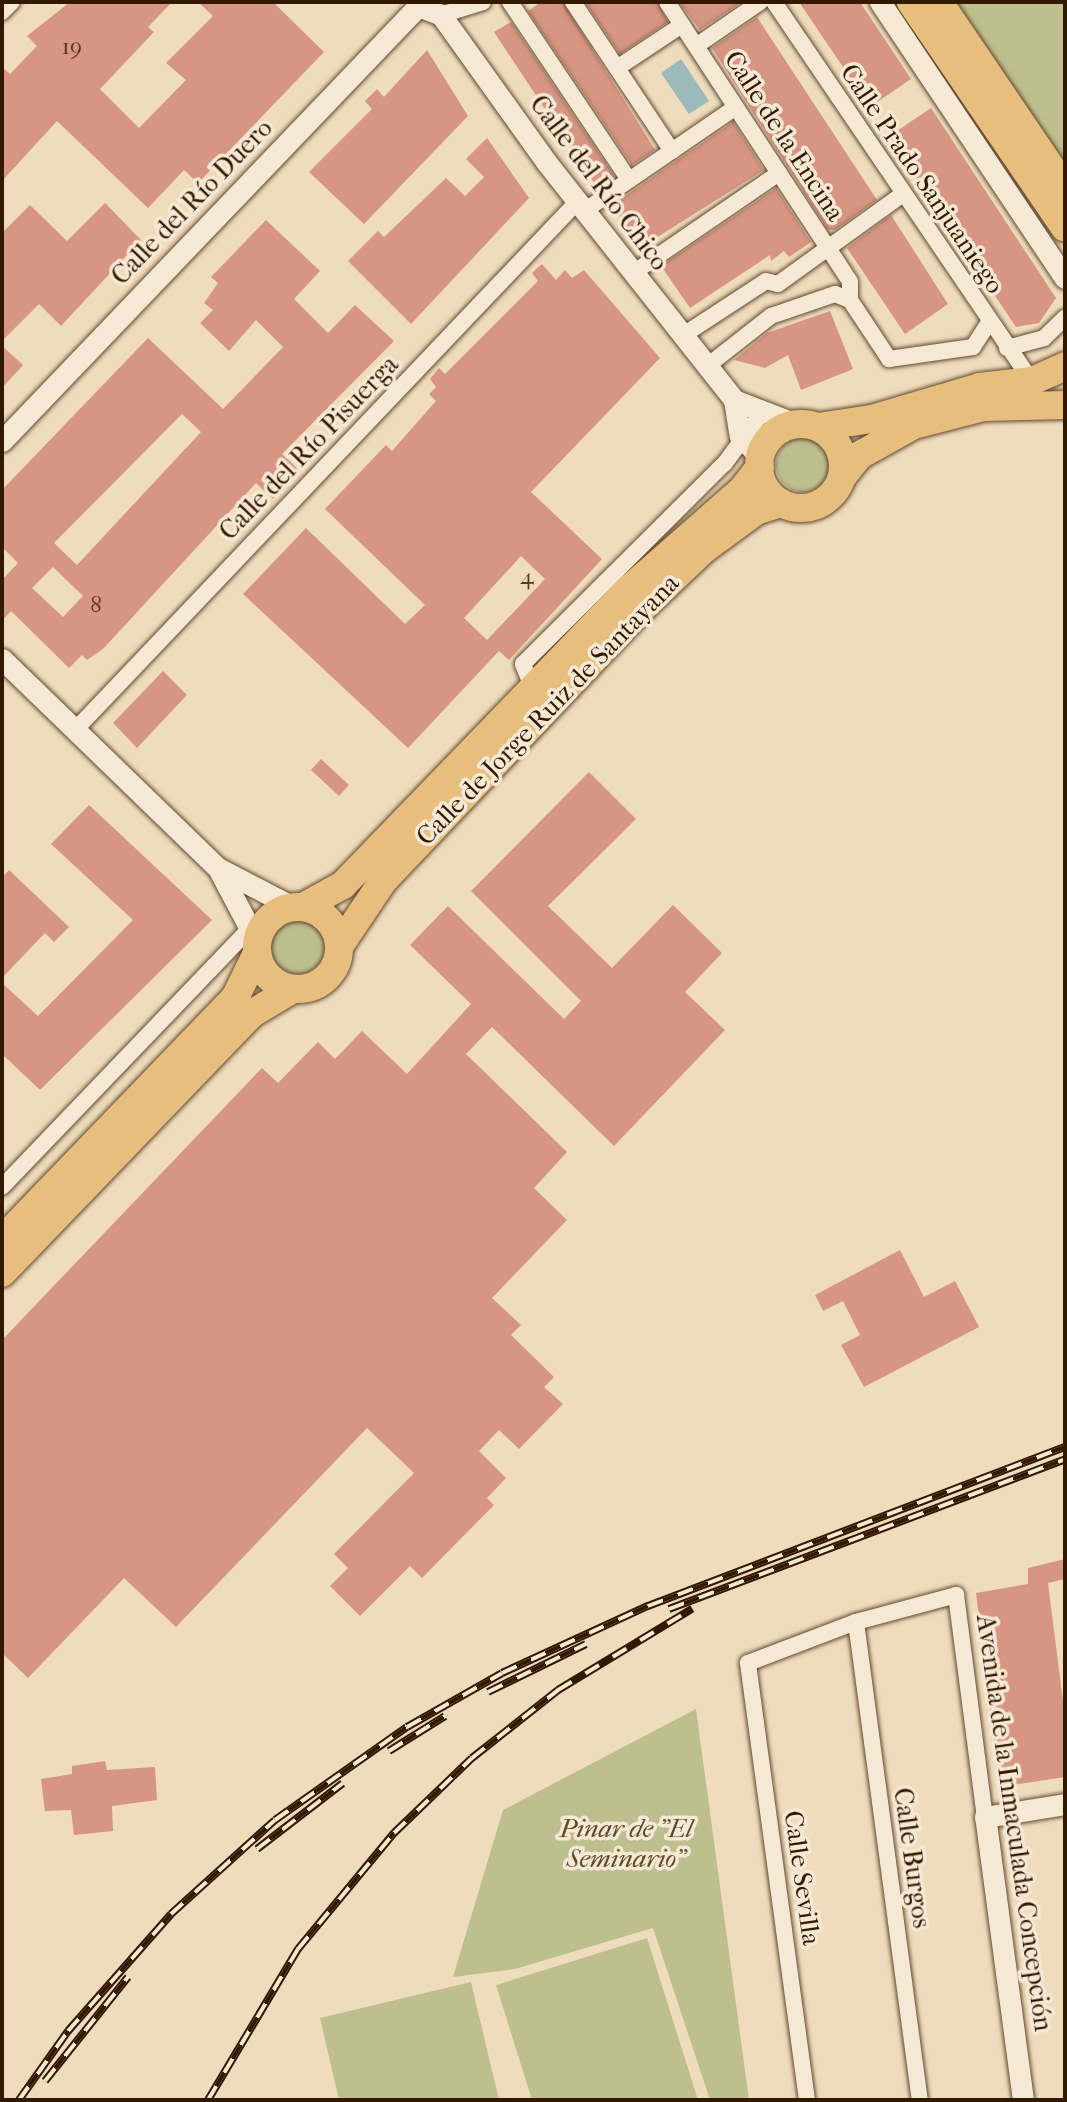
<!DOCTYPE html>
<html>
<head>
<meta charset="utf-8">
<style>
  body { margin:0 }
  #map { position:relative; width:1067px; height:2102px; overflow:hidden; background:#efdcbd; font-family:"IM FELL French Canon",serif }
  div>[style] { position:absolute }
  .green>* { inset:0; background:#bebf8e }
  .round { border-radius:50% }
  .water>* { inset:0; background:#9cbab9 }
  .building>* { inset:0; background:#d79583 }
  .roads { filter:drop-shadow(0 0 2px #62492f) drop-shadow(0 0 2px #62492f) }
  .street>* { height:16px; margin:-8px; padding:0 8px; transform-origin:8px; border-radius:8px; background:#f5e8d4 }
  .secondary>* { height:21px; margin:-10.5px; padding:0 10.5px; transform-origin:10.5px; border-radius:10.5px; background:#f5e8d4 }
  .highway>* { height:28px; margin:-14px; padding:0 14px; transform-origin:14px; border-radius:14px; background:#e8be7e }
  .highway>.ring { margin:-14px; padding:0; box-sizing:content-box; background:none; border:28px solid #e8be7e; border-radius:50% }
  .rail>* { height:8px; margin-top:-4px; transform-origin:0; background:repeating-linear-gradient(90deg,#f5e8d4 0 16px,#331800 0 32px); box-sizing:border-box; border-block:2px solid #331800 }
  span { translate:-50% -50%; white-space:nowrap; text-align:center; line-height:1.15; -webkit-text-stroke:7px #f5e8d4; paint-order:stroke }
  .number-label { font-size:23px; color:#5c3721 }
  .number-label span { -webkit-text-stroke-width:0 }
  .street-label { font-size:26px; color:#331800 }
  .park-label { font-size:26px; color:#5d4a2b; font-style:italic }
  .frame { position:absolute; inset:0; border:4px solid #331800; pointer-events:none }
</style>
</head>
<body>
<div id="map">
  <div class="green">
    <div style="clip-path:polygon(955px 2px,1065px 2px,1065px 166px)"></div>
    <div class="round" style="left:776px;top:438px;width:54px;height:54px"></div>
    <div class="round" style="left:271px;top:920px;width:54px;height:54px"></div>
    <div style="clip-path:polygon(696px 1709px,749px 2100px,710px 2100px,653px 1928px,515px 1969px,453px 1977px,503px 1810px)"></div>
    <div style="clip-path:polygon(647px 1938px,698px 2100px,532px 2100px,496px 1985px)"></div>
    <div style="clip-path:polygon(471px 1982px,499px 2100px,339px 2100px,320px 2018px)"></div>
  </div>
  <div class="water">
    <div style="clip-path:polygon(681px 59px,709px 101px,689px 114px,661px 73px)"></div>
  </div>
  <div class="building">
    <div style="clip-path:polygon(70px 2px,172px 2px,148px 27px,154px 32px,100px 89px,139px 128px,186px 80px,166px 63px,213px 16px,198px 2px,273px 2px,324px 52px,198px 183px,184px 170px,148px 208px,57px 121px,2px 181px,2px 67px,10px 74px,37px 46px,27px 36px)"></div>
    <div style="clip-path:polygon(541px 2px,563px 2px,655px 150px,632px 165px,528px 11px)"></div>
    <div style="clip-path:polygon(585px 2px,657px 2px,668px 22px,620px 54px)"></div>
    <div style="clip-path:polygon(679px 2px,742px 2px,700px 30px)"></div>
    <div style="clip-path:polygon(799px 2px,860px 2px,911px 79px,870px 107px)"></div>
    <div style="clip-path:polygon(757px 17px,877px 200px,835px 230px,828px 230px,712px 48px)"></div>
    <div style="clip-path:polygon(511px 22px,615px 177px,598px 189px,494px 32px)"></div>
    <div style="clip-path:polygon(427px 50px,468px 116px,364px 224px,309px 172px,372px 109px,365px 101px,377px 89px,384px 97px)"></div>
    <div style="clip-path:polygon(931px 108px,1056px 298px,1039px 323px,1016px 327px,888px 137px)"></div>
    <div style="clip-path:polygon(733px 122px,764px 170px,640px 248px,612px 205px)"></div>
    <div style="clip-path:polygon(487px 138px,529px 198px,411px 324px,348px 261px,378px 231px,384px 237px,446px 178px,465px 196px,484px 177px,466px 159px)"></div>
    <div style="clip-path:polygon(776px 188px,811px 242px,789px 257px,784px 251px,771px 261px,770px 255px,690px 308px,661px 266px)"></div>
    <div style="clip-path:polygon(105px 203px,141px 240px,61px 326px,39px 304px,2px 341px,2px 233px,30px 205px,67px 241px)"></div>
    <div style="clip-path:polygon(891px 215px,948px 304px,905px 334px,847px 248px)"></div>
    <div style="clip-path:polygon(evenodd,266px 220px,320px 271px,294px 299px,328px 333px,355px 305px,394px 341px,282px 454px,300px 471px,273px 499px,256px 483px,103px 649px,87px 660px,82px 655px,69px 668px,11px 611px,2px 621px,2px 580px,18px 563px,2px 547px,2px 490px,148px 338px,223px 409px,283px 347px,256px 320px,229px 351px,200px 323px,213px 310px,204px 303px,218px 283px,211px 277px,266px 220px,182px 414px,201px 432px,77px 565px,54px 543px,182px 414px,266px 220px,53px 567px,83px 596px,63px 617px,32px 588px,53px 567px)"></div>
    <div style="clip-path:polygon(evenodd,542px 264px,556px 280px,565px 270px,572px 278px,584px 270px,660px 358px,531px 492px,602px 559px,509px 660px,499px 651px,408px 748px,243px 594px,306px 528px,405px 624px,425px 605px,325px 509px,386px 445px,392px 451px,436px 401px,429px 394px,436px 387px,430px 379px,439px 368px,445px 374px,538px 281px,532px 273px,542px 264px,521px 556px,545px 579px,487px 640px,464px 618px,521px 556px)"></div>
    <div style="clip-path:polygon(830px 311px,853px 369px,801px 390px,788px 355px,765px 368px,734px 360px,767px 333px)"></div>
    <div style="clip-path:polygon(2px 346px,23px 365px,2px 388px)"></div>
    <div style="clip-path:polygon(163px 671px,187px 695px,137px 748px,113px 723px)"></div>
    <div style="clip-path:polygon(321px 759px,349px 785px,339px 796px,311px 770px)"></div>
    <div style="clip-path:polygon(589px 772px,636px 819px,548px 906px,612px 968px,673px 905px,722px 953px,685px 992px,725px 1030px,614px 1146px,492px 1027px,466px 1054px,567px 1152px,534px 1188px,567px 1220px,492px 1298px,521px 1325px,511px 1335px,554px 1377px,544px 1387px,563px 1404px,519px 1449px,499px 1430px,479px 1451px,506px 1478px,487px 1498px,494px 1505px,422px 1578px,410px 1566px,360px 1616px,330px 1586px,348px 1568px,334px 1554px,414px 1473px,367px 1428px,176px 1627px,124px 1578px,28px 1678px,2px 1653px,2px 1340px,262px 1068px,278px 1083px,318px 1042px,335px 1059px,362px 1031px,407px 1074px,471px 1004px,410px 945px,448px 906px,564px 1019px,581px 1001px,471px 891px)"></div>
    <div style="clip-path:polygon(89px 805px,212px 920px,40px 1090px,2px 1054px,2px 983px,38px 1016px,133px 920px,51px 844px)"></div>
    <div style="clip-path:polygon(9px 870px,69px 927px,54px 942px,45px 933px,2px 978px,2px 878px)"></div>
    <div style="clip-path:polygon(900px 1250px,924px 1297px,955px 1281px,979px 1327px,864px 1387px,841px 1345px,860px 1335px,843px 1301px,823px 1311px,815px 1295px)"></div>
    <div style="clip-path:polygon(1065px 1559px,1065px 1579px,1048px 1583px,1065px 1717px,1065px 1777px,1000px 1787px,976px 1593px,1028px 1584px,1028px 1568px)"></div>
    <div style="clip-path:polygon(105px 1761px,107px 1770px,155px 1767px,157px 1800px,112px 1806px,113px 1831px,74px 1835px,71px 1810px,45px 1811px,41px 1779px,72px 1774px,72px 1766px)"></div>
  </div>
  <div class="roads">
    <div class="street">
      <div style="left:510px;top:2px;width:214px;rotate:56.2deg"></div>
      <div style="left:573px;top:2px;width:179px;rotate:56.4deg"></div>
      <div style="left:667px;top:2px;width:334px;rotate:56.8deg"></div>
      <div style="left:850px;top:282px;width:18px;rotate:90deg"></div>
      <div style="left:774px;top:2px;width:458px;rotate:55.8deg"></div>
      <div style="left:2px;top:12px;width:14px;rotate:-45deg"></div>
      <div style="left:441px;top:15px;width:44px;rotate:-17.2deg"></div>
      <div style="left:696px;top:46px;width:78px;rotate:-34.5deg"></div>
      <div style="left:617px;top:68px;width:78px;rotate:-33.5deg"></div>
      <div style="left:584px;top:211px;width:184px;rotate:-34.4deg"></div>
      <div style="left:633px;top:273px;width:177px;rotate:-34.4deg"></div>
      <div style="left:682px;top:336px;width:100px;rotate:-33.2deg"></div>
      <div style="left:766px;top:281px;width:12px;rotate:14deg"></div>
      <div style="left:778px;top:284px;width:154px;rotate:-35.8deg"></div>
      <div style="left:1007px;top:348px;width:38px;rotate:-15deg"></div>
      <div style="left:1044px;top:338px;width:29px;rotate:-44deg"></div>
      <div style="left:706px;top:367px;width:83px;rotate:-38.1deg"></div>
      <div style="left:771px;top:316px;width:68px;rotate:-19deg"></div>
      <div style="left:835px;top:294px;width:16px;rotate:22deg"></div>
      <div style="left:850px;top:300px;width:71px;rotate:56.5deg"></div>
      <div style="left:889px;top:359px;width:85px;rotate:-8.1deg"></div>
      <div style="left:973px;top:347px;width:27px;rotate:-57deg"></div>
      <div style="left:533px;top:689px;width:27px;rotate:-112deg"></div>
      <div style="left:523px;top:664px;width:285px;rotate:-44.9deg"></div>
      <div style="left:725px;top:463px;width:61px;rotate:-53.7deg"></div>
      <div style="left:77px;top:728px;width:726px;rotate:-46.45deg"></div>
      <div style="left:2px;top:1187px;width:359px;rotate:-46.2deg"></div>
      <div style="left:250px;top:928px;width:21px;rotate:-28deg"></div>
      <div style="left:856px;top:1622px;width:482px;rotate:82.4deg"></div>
      <div style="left:807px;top:2100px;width:441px;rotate:-97.7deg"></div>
      <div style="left:748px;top:1663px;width:116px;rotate:-20.8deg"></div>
      <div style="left:856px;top:1622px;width:104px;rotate:-15.1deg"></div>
      <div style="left:956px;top:1595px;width:224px;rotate:82.6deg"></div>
    </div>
    <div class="secondary">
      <div style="left:880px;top:2px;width:332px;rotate:56.2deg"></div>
      <div style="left:418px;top:6px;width:25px;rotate:21deg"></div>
      <div style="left:441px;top:15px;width:182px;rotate:54.4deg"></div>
      <div style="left:547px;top:163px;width:302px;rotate:51.7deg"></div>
      <div style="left:734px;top:400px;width:66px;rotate:21.2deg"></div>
      <div style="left:734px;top:400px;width:36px;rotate:81deg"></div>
      <div style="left:740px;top:436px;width:29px;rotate:46deg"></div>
      <div style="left:2px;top:441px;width:608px;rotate:-46.27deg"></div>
      <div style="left:2px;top:659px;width:301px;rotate:44.1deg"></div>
      <div style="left:218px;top:868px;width:85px;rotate:27.5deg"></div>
      <div style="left:219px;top:870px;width:81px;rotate:62.2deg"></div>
      <div style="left:1023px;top:2100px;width:286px;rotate:-97.6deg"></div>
      <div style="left:985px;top:1817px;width:81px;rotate:-9.2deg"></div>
    </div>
    <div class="highway">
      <div style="left:911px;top:2px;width:273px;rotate:55.7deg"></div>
      <div style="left:939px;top:2px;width:225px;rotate:55.9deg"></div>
      <div class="ring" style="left:759px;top:424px;width:56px;height:56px"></div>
      <div style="left:818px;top:427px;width:55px;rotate:-8.4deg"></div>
      <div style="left:872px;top:419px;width:113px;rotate:-16.5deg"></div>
      <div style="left:980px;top:387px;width:52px;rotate:-6.6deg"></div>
      <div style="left:1032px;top:381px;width:36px;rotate:-24deg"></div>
      <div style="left:842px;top:477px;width:28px;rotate:-51deg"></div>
      <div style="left:860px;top:455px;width:62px;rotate:-29.1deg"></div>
      <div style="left:914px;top:425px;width:71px;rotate:-14.6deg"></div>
      <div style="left:983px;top:407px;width:82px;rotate:-1.4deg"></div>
      <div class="ring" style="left:257px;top:907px;width:54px;height:54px"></div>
      <div style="left:303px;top:907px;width:46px;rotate:-28.8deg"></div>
      <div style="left:343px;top:885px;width:410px;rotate:-46deg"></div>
      <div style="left:628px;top:590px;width:152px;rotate:-41.3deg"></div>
      <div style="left:742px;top:490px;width:29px;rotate:-52deg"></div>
      <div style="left:340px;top:945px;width:77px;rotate:-56.1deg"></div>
      <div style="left:383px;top:881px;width:379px;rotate:-46.5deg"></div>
      <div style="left:644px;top:606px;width:81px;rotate:-43.5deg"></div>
      <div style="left:703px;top:550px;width:66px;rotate:-36.3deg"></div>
      <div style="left:756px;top:511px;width:26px;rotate:-18deg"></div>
      <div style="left:2px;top:1240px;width:336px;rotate:-46.1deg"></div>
      <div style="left:235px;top:998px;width:50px;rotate:-63.9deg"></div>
      <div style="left:2px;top:1273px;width:359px;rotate:-46.1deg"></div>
      <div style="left:251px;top:1014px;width:49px;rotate:-30.8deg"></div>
    </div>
  </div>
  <div class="rail">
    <div style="left:669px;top:1609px;width:423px;rotate:-20.7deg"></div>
    <div style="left:488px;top:1692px;width:109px;rotate:-26.1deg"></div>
    <div style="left:389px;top:1751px;width:66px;rotate:-32deg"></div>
    <div style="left:257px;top:1849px;width:108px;rotate:-37.5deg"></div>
    <div style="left:45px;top:2081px;width:133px;rotate:-51.4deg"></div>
    <div style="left:19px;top:2100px;width:85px;rotate:-54.6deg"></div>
    <div style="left:68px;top:2031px;width:156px;rotate:-48.6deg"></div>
    <div style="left:171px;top:1914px;width:140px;rotate:-42.1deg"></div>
    <div style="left:275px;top:1820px;width:161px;rotate:-35.2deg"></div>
    <div style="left:407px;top:1727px;width:109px;rotate:-29.6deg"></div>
    <div style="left:502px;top:1673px;width:161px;rotate:-24.7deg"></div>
    <div style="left:648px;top:1606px;width:446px;rotate:-20.9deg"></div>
    <div style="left:208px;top:2100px;width:176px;rotate:-59.2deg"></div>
    <div style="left:298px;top:1949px;width:151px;rotate:-50.4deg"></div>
    <div style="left:394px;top:1833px;width:108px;rotate:-43.9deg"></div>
    <div style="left:472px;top:1758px;width:110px;rotate:-38.3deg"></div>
    <div style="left:558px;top:1690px;width:157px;rotate:-31.2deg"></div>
  </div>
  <div class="number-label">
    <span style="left:72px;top:47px">19</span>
    <span style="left:527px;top:577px">4</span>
    <span style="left:96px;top:605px">8</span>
  </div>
  <div class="street-label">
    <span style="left:784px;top:136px;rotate:57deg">Calle de la Encina</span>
    <span style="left:922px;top:179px;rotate:56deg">Calle Prado Sanjuaniego</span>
    <span style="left:599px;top:183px;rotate:53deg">Calle del Río Chico</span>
    <span style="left:192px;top:202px;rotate:-46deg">Calle del Río Duero</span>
    <span style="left:309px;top:448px;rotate:-46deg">Calle del Río Pisuerga</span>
    <span style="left:548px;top:710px;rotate:-46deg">Calle de Jorge Ruiz de Santayana</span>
    <span style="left:1014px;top:1823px;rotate:82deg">Avenida de la Inmaculada Concepción</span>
    <span style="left:912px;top:1858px;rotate:82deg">Calle Burgos</span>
    <span style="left:802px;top:1878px;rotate:82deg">Calle Sevilla</span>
  </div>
  <div class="park-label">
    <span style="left:626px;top:1844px">Pinar de "El<br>Seminario"</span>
  </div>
  <div class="frame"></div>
</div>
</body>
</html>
